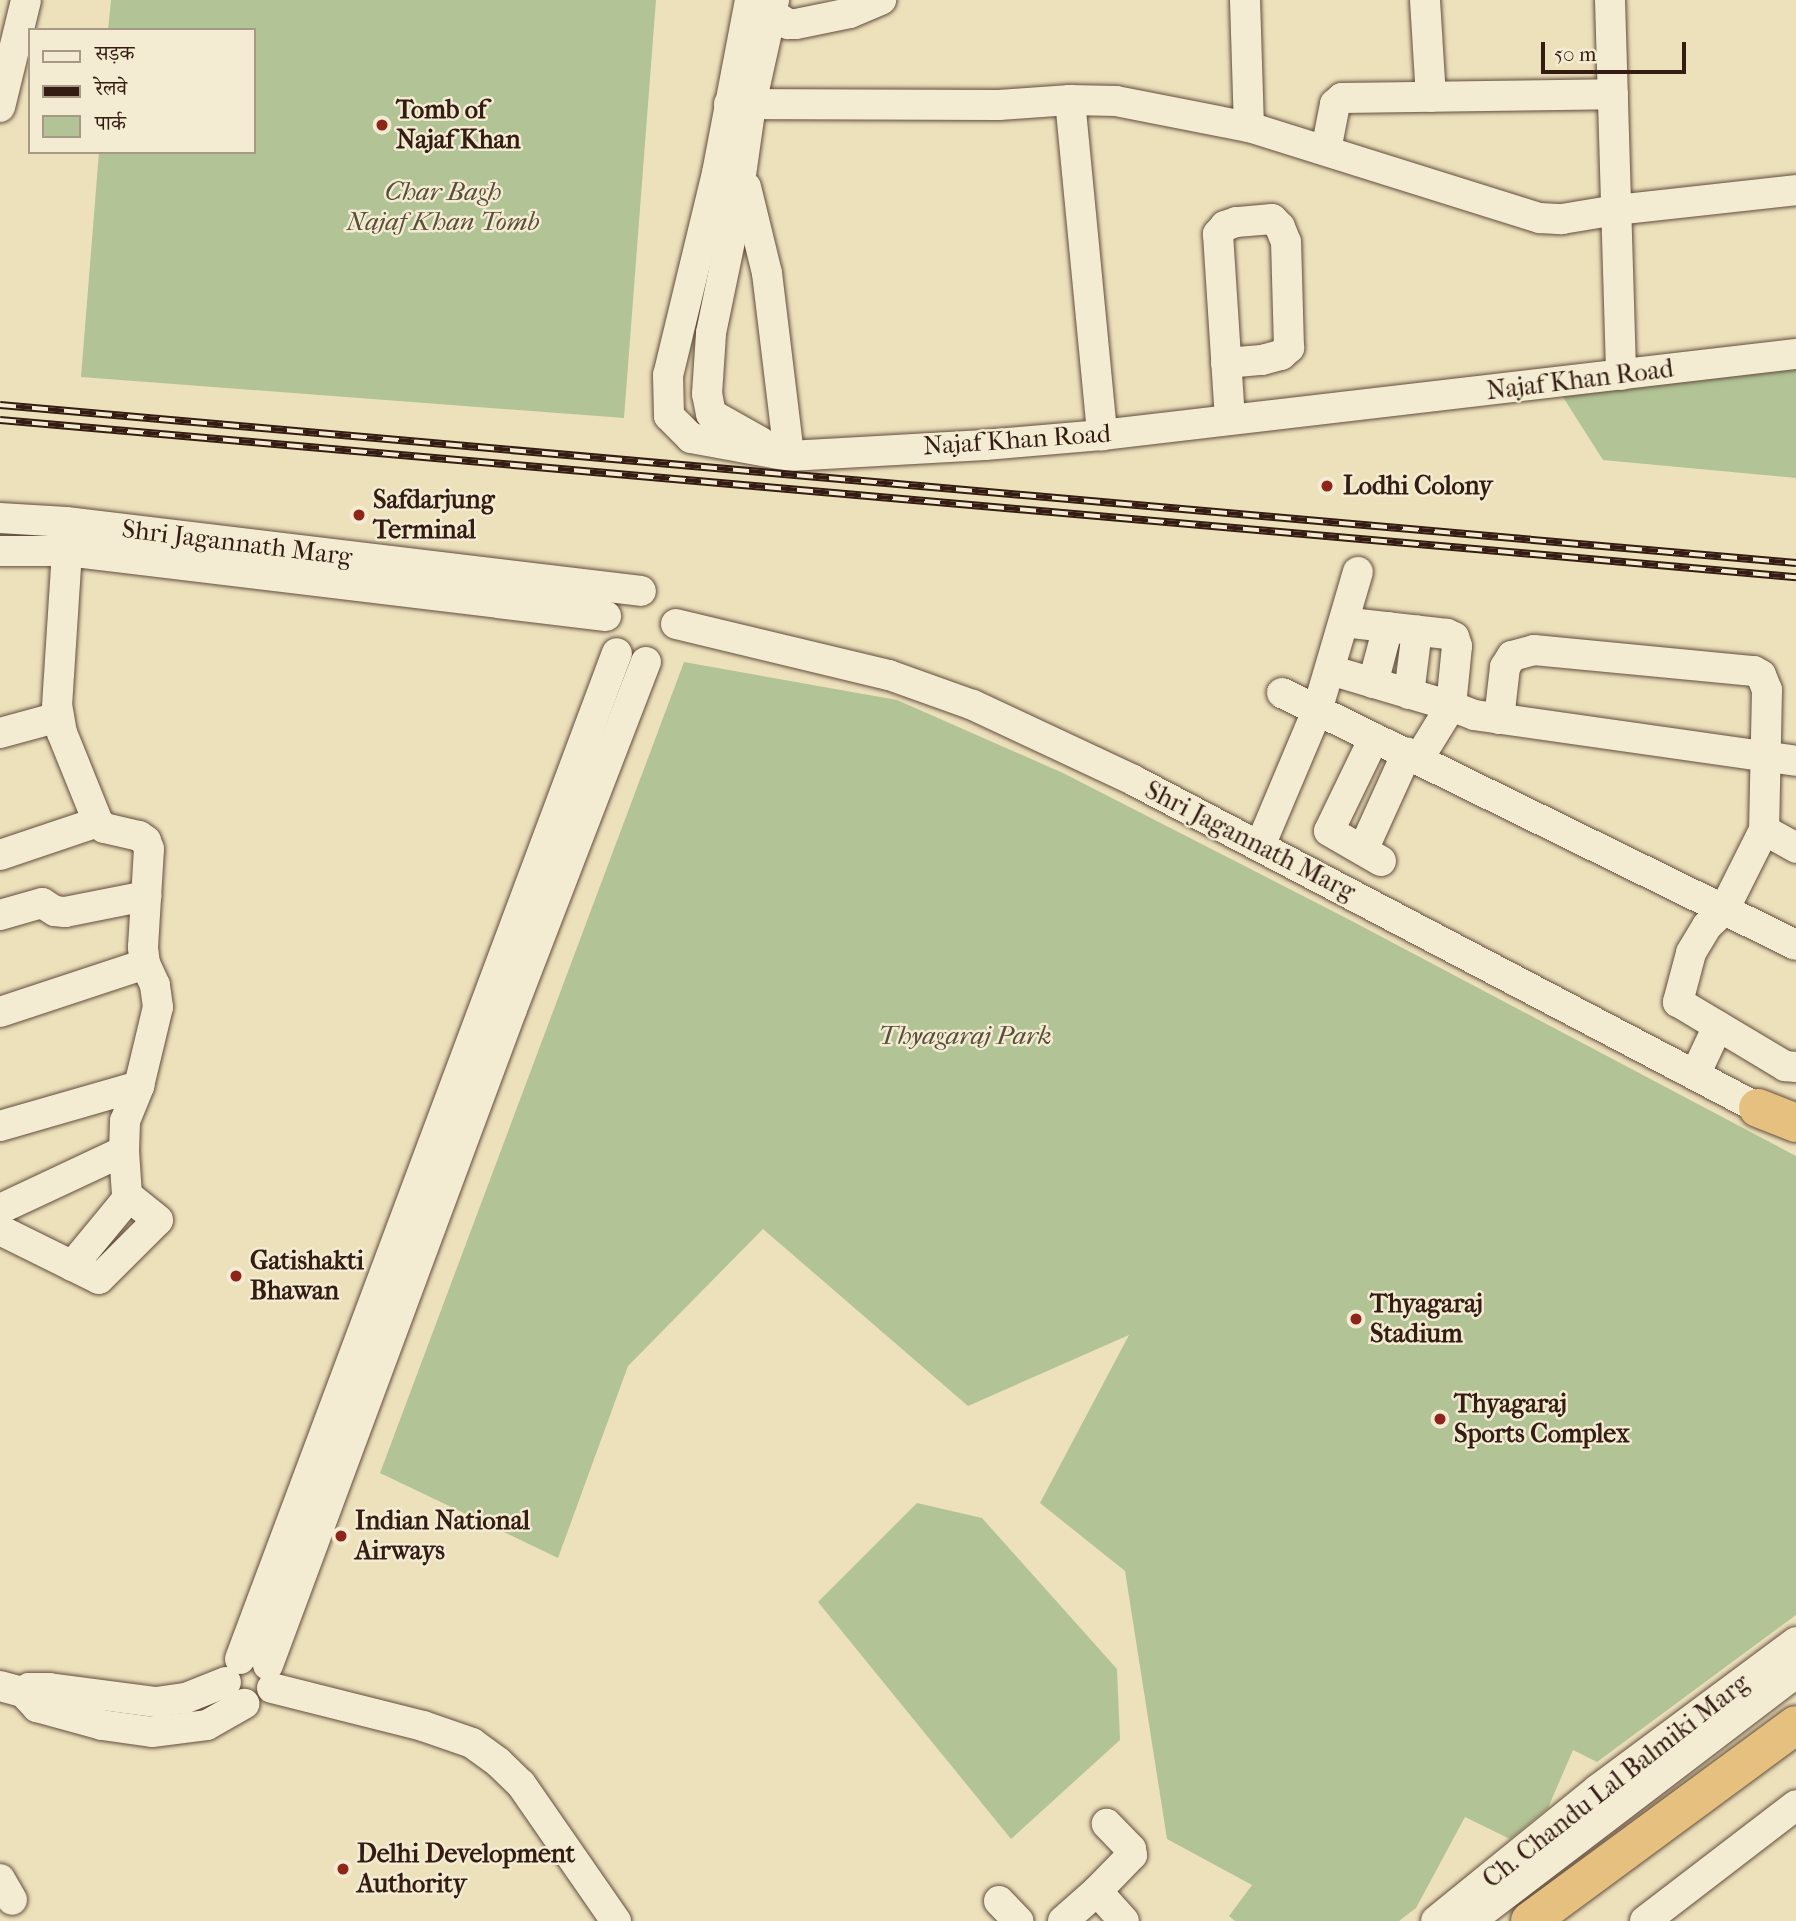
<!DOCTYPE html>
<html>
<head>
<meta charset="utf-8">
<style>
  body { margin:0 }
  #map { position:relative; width:1796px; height:1921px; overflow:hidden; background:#ede1bc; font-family:"IM FELL French Canon","Noto Serif Devanagari",serif }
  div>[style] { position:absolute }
  .green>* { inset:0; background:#b2c496 }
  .roads { filter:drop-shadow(0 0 2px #624d3d) drop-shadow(0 0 2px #624d3d) }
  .minor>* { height:30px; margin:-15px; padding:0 15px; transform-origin:15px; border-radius:15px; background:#f3ecd3 }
  .highway>* { height:38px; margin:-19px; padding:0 19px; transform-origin:19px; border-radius:19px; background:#e6c07e }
  .rail>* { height:8px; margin-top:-4px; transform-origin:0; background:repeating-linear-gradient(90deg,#f3ecd3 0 16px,#341c13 0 32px); box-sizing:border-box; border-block:2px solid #341c13 }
  .dots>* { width:19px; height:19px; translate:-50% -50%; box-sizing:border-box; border:4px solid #f3ecd3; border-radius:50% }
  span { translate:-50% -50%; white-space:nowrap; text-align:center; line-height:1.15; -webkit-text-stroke:5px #f3ecd3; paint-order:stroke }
  .poi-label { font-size:26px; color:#341c13; font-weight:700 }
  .left { translate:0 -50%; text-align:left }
  .park-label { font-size:26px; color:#5a4e3a; font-style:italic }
  .street-label { font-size:26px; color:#341c13 }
  .legend { position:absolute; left:28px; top:28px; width:228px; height:126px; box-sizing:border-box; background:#f3ecd3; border:2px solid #a79986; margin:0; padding:9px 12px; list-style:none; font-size:21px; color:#341c13 }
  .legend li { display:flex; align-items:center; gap:14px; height:35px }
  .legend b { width:35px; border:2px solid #a79986 }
  .scale { position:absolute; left:1541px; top:42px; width:145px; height:32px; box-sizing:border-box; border:4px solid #341c13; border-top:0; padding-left:9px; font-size:21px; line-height:24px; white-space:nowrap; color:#341c13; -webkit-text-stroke:5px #f3ecd3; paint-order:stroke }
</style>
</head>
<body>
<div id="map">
  <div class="green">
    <div style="clip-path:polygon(111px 0,656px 0,624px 418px,81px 377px,99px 152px,254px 152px,254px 30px,108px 30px)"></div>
    <div style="clip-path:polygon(1796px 355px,1796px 478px,1603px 460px,1554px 383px)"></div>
    <div style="clip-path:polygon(684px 662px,897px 700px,1063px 773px,1348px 919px,1796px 1156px,1796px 1615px,1597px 1762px,1573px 1750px,1548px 1808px,1510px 1839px,1465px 1817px,1416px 1908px,1399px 1921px,1235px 1921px,1229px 1916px,1252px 1885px,1167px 1839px,1125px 1571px,1040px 1503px,1129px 1335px,968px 1406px,763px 1229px,628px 1366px,558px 1558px,380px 1473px)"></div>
    <div style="clip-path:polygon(917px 1503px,982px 1518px,1117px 1669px,1120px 1740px,1011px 1839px,818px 1602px)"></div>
  </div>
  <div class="roads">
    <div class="minor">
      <div style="left:750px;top:0;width:176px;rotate:100.8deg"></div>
      <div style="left:717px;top:173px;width:208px;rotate:103.6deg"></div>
      <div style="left:668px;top:375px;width:41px;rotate:88.6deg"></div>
      <div style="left:669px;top:416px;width:31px;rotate:45deg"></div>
      <div style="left:691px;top:438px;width:100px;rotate:10.4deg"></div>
      <div style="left:789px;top:456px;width:196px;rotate:-3.2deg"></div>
      <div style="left:985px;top:445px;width:117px;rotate:-4.9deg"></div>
      <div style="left:1102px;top:435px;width:699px;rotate:-6.66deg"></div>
      <div style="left:1245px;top:0;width:127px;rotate:88.2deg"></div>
      <div style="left:1425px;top:0;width:97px;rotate:86.5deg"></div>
      <div style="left:1610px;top:0;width:375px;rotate:88.3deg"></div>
      <div style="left:757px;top:4px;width:37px;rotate:33deg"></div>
      <div style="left:788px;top:24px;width:8px"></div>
      <div style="left:796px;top:24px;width:55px;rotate:-11.5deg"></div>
      <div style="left:850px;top:13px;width:34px;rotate:-23deg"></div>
      <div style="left:1070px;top:100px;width:337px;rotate:84.5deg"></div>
      <div style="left:729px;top:104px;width:270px;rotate:0.2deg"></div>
      <div style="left:999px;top:105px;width:71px;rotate:-4deg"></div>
      <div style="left:1070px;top:100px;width:46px;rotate:1.2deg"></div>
      <div style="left:1116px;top:101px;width:136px;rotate:11.1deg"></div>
      <div style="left:1249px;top:127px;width:305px;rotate:17.4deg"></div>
      <div style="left:1540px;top:218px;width:22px;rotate:3deg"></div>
      <div style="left:1562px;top:219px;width:55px;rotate:-9.5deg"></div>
      <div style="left:1616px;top:210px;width:181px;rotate:-6.3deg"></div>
      <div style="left:0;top:107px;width:110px;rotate:-76.3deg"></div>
      <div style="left:1326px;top:150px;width:47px;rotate:-78.9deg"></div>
      <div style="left:1335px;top:104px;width:9px;rotate:-41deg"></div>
      <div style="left:1342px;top:98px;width:271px;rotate:-0.8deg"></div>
      <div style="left:746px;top:187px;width:89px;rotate:76.3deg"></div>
      <div style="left:767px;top:273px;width:184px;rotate:83.1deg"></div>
      <div style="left:1226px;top:363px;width:36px;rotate:-5deg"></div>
      <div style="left:1262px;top:360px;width:20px;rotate:-15deg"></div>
      <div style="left:1281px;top:355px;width:11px;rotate:-41deg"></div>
      <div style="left:1289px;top:348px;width:106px;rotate:-91.6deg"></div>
      <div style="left:1286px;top:242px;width:16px;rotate:-112deg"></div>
      <div style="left:1280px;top:227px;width:11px;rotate:-135deg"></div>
      <div style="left:1272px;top:219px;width:36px;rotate:175deg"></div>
      <div style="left:1236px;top:222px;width:12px;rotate:160deg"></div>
      <div style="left:1225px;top:226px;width:11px;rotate:131deg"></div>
      <div style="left:1218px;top:234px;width:186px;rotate:86.3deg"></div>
      <div style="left:761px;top:442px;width:57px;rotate:-150.8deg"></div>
      <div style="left:711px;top:414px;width:20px;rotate:-101deg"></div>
      <div style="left:707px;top:394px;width:61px;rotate:-86.2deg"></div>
      <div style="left:711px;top:333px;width:118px;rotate:-78.3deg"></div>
      <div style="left:735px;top:217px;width:114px;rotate:-81.9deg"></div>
      <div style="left:751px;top:104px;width:107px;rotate:-77.5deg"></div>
      <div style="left:0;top:518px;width:66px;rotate:3.5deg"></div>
      <div style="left:66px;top:522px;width:579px;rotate:6.84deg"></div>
      <div style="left:0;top:551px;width:67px"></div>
      <div style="left:67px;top:551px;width:543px;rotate:6.88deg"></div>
      <div style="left:676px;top:624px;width:219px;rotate:13.5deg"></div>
      <div style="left:889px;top:675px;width:89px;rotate:19.7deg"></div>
      <div style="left:973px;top:705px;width:177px;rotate:25.1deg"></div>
      <div style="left:1133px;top:780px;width:725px;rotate:27.7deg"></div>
      <div style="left:1330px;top:670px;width:126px;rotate:16.6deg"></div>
      <div style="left:1451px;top:706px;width:60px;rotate:-84.3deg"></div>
      <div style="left:1457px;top:646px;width:9px;rotate:-108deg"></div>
      <div style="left:1454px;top:637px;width:8px;rotate:-157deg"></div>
      <div style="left:1447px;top:634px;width:104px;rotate:-173.4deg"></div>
      <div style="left:1373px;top:683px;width:58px;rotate:-75deg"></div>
      <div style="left:1282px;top:693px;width:572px;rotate:26.12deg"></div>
      <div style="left:1409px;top:694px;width:64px;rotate:-82.8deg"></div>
      <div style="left:1499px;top:719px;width:52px;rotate:-83.4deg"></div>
      <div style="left:1505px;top:667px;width:13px;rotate:-58deg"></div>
      <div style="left:1512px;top:656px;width:23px;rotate:-15deg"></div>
      <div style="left:1534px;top:650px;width:221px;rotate:5.5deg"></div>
      <div style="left:1754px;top:671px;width:8px;rotate:30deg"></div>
      <div style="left:1761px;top:675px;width:16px;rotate:68deg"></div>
      <div style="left:1767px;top:690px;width:140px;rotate:91.2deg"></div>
      <div style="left:1764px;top:830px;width:89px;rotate:116.6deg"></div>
      <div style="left:1724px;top:910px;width:23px;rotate:137deg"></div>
      <div style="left:1707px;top:926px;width:31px;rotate:121deg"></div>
      <div style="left:1691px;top:953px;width:51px;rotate:104.9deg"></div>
      <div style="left:1678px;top:1002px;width:125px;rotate:30.9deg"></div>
      <div style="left:1785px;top:1066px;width:11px;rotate:5deg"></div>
      <div style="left:0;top:733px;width:61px;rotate:-15.2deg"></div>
      <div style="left:1374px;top:738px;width:103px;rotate:115.8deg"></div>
      <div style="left:1329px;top:831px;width:60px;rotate:30deg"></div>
      <div style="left:1419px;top:758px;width:61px;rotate:-58.4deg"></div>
      <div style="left:1451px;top:706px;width:25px;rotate:21deg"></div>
      <div style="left:1474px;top:715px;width:325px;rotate:8.1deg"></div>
      <div style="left:1764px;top:830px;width:37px;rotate:29deg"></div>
      <div style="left:1260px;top:846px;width:147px;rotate:-67.1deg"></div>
      <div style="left:1317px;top:711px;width:145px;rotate:-73.6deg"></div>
      <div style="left:1363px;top:850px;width:107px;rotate:-65.6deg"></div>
      <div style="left:0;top:855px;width:103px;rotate:-18.6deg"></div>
      <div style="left:0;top:915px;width:44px;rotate:-15.9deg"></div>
      <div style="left:42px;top:903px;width:15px;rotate:32deg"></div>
      <div style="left:55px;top:911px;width:10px;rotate:6deg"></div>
      <div style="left:65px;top:912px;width:83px;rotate:-11.2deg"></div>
      <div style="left:0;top:1012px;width:153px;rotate:-18.3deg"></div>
      <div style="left:1695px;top:1075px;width:54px;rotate:-64.9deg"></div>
      <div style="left:0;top:1126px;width:145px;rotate:-16.1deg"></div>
      <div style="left:0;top:1209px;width:137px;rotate:-25.1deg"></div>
      <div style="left:0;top:1230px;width:110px;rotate:26.3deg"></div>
      <div style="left:99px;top:1279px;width:83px;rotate:-45deg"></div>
      <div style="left:158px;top:1220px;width:40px;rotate:-141deg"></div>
      <div style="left:127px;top:1195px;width:44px;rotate:-93.9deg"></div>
      <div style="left:124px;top:1151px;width:30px;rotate:-88deg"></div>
      <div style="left:125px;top:1121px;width:38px;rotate:-68deg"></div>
      <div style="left:139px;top:1086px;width:81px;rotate:-76.5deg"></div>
      <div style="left:158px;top:1007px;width:22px;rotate:-98deg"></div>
      <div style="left:155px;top:985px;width:23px;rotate:-115deg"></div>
      <div style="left:145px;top:964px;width:17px;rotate:-97deg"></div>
      <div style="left:143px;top:947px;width:98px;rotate:-86.5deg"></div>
      <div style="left:149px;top:849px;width:9px;rotate:-111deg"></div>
      <div style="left:146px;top:841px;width:9px;rotate:-144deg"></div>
      <div style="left:139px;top:836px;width:36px;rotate:-167deg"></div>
      <div style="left:104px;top:828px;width:8px;rotate:-135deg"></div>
      <div style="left:98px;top:822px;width:96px;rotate:-112deg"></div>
      <div style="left:62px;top:733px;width:27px;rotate:-100deg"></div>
      <div style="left:57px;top:706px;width:155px;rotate:-86.3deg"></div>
      <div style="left:72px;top:1266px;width:88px;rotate:-50.5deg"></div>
      <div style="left:240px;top:1659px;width:1074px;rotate:-69.46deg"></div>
      <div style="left:268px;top:1665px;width:700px;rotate:-69.6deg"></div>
      <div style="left:512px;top:1009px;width:372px;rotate:-68.9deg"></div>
      <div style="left:0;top:1686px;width:24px;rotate:15deg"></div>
      <div style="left:23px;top:1692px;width:7px;rotate:-34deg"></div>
      <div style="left:29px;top:1688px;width:20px"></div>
      <div style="left:49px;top:1688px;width:108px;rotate:7.5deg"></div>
      <div style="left:156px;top:1702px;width:30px;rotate:-8deg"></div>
      <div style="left:186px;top:1698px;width:43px;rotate:-21.8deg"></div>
      <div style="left:272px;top:1688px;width:156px;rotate:14.1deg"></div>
      <div style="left:423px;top:1726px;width:52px;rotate:19.1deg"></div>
      <div style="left:472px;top:1743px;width:32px;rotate:36deg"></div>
      <div style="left:498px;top:1762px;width:32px;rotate:44deg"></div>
      <div style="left:521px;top:1784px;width:167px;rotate:55.3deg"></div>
      <div style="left:23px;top:1692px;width:21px;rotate:47deg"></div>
      <div style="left:37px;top:1707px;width:67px;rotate:15.5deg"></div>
      <div style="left:102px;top:1725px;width:50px;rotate:8deg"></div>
      <div style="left:152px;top:1732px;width:55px;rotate:-7.3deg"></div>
      <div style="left:207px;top:1725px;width:43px;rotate:-29.6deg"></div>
      <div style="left:0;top:1879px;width:24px;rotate:60deg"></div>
      <div style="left:1097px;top:1891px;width:50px;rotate:-45.8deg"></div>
      <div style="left:1132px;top:1855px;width:6px;rotate:-99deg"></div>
      <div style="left:1131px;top:1849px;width:35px;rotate:-134deg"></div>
      <div style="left:999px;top:1901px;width:28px;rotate:46deg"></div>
      <div style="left:1063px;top:1921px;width:45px;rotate:-41.4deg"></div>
      <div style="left:1097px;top:1891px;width:40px;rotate:48deg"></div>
      <div style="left:1436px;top:1921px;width:208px;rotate:-39.1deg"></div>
      <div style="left:1597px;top:1790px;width:248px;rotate:-36.6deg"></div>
      <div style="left:1470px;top:1921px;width:410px;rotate:-37.3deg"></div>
      <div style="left:1645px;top:1921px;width:190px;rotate:-37.5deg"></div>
    </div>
    <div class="highway">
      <div style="left:1758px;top:1108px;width:41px;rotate:21.5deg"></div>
      <div style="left:1530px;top:1921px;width:330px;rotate:-36.4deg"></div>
    </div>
  </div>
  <div class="rail">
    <div style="left:0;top:405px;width:1803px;rotate:5.03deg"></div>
    <div style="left:0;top:420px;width:1803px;rotate:5deg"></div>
  </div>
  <div class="dots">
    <div style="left:382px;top:125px;background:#8f2418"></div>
    <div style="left:1327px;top:486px;background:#8f2418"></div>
    <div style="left:359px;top:515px;background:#8f2418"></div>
    <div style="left:236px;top:1276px;background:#8f2418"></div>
    <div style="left:1356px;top:1319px;background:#8f2418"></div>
    <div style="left:1440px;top:1419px;background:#8f2418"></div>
    <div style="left:341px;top:1536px;background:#8f2418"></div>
    <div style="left:343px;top:1869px;background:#8f2418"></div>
  </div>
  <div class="poi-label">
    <span class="left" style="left:396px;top:125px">Tomb of<br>Najaf Khan</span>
    <span class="left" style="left:1343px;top:486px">Lodhi Colony</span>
    <span class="left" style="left:373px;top:515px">Safdarjung<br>Terminal</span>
    <span class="left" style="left:250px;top:1276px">Gatishakti<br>Bhawan</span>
    <span class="left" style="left:1370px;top:1319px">Thyagaraj<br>Stadium</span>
    <span class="left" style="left:1454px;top:1419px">Thyagaraj<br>Sports Complex</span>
    <span class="left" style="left:355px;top:1536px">Indian National<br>Airways</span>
    <span class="left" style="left:357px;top:1869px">Delhi Development<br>Authority</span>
  </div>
  <div class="park-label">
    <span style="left:443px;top:207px">Char Bagh<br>Najaf Khan Tomb</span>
    <span style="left:965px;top:1036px">Thyagaraj Park</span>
  </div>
  <div class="street-label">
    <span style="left:1580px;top:380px;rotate:-7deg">Najaf Khan Road</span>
    <span style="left:1017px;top:440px;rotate:-4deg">Najaf Khan Road</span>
    <span style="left:237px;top:543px;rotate:7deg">Shri Jagannath Marg</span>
    <span style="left:1250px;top:841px;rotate:27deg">Shri Jagannath Marg</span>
    <span style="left:1616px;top:1781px;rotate:-38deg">Ch. Chandu Lal Balmiki Marg</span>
  </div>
  <ul class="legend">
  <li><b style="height:9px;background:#f3ecd3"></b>सड़क</li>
  <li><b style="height:9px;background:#341c13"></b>रेलवे</li>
  <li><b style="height:19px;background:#b2c496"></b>पार्क</li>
  </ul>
  <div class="scale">50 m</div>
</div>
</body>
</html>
